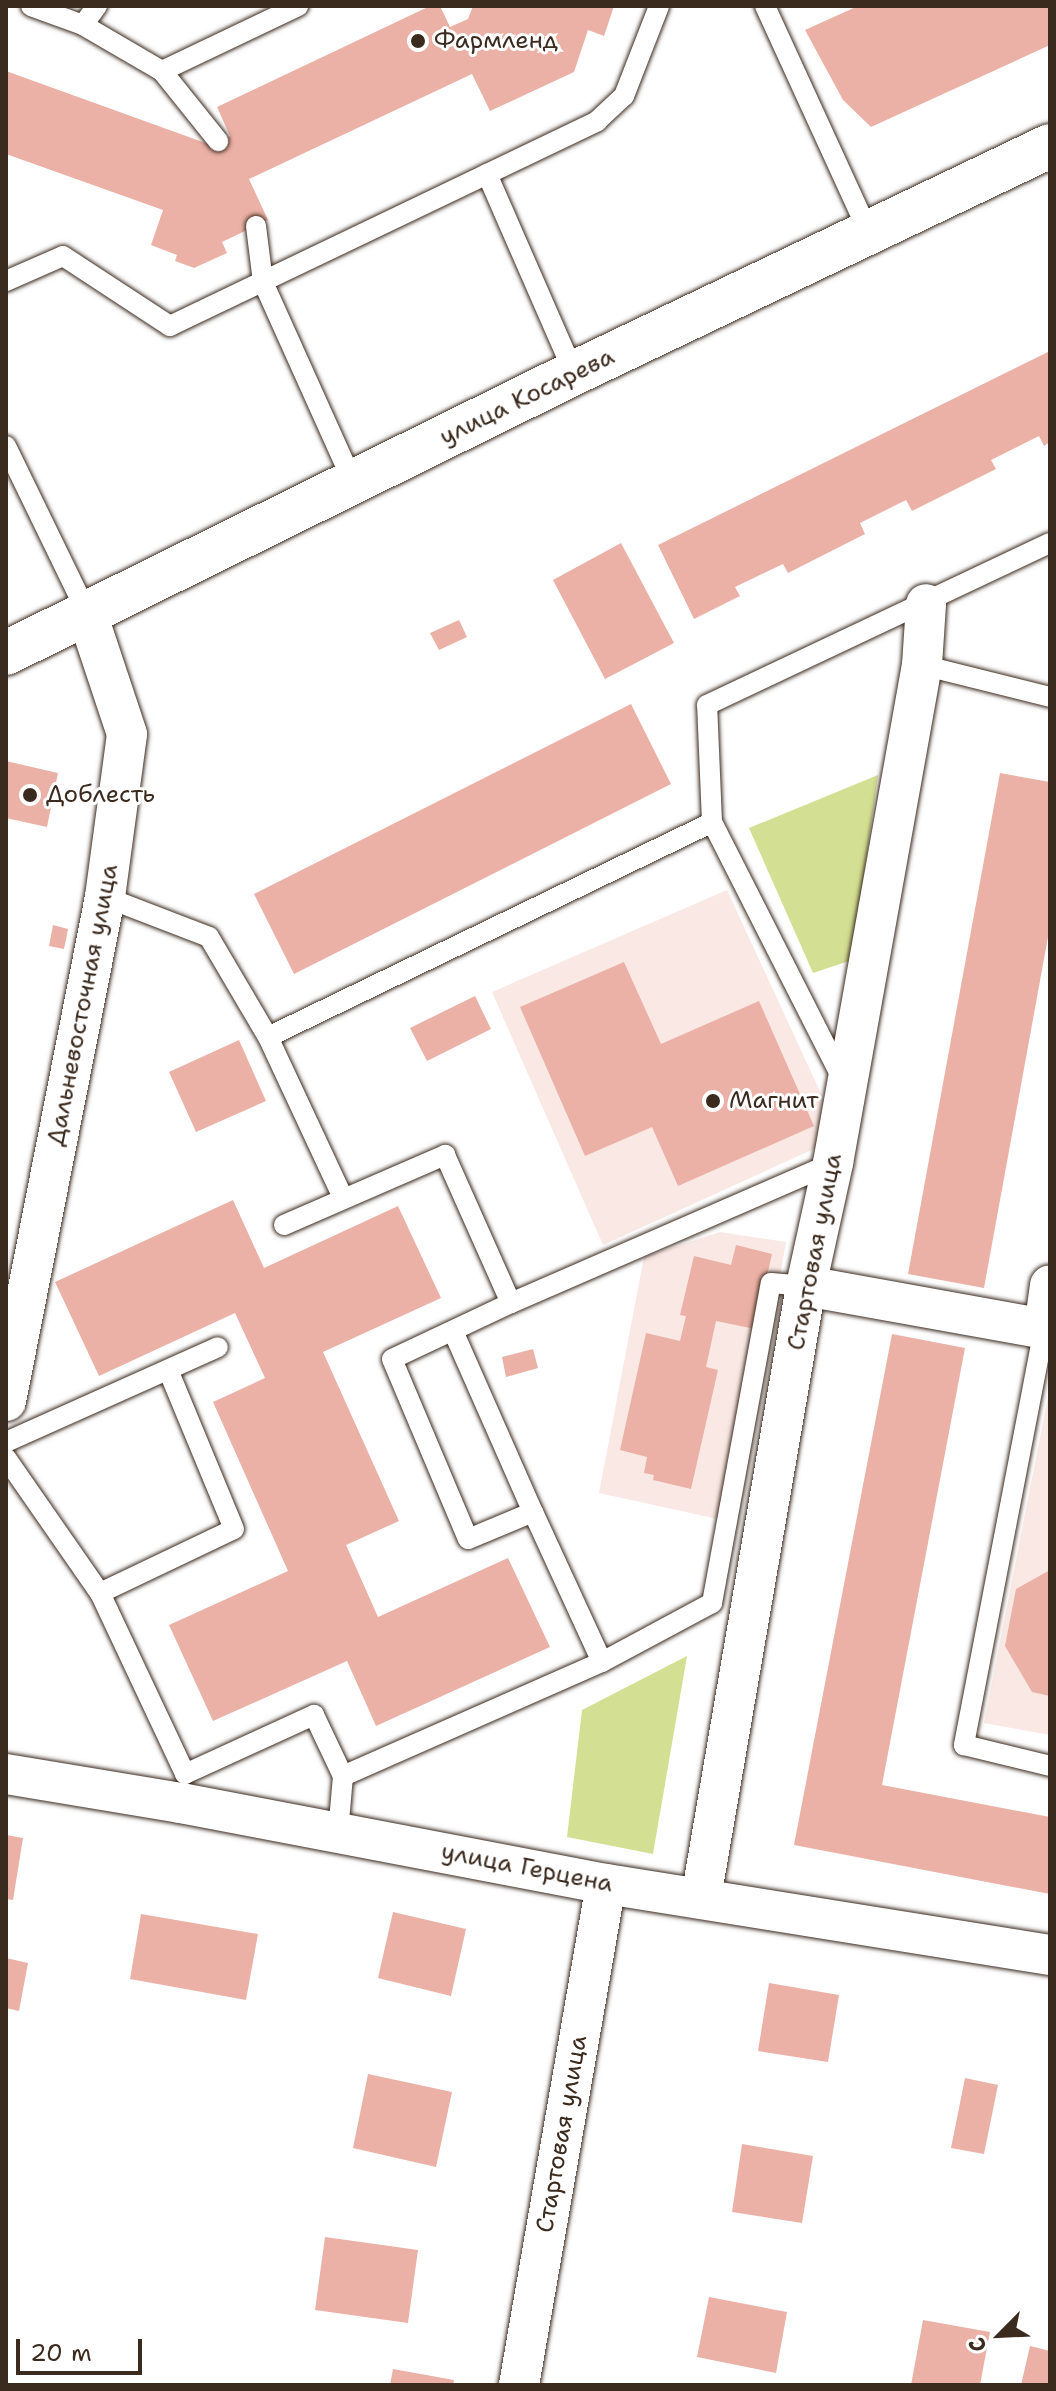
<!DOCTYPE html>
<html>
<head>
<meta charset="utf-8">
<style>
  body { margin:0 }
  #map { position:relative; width:1056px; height:2391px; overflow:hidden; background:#fff; font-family:"Shantell Sans",sans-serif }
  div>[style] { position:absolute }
  .built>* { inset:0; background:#f9e8e4 }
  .green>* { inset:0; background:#d3df92 }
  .building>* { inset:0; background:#ebb1a6 }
  .roads { filter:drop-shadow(0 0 2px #3b2a1e) drop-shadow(0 0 2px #3b2a1e) }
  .lane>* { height:20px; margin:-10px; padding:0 10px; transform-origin:10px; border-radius:10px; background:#fff }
  .street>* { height:40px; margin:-20px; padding:0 20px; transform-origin:20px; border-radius:20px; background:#fff }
  .secondary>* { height:44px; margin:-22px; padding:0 22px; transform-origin:22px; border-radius:22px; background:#fff }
  .dots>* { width:22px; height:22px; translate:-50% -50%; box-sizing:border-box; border:4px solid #fff; border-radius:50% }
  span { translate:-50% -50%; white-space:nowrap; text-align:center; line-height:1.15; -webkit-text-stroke:6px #fff; paint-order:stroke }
  .poi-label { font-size:24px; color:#3b2a1e }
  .left { translate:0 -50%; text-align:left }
  .street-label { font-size:24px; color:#3b2a1e }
  .frame { position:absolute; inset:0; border:8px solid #3b2a1e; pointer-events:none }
  .north { position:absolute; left:960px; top:2295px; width:80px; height:80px; -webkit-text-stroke:6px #fff; paint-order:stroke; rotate:246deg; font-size:22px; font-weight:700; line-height:32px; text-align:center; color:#3b2a1e }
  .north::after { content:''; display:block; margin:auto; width:28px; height:36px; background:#3b2a1e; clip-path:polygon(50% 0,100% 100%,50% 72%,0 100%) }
  .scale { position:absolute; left:16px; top:2339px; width:126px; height:36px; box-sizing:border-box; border:4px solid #3b2a1e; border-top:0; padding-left:10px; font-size:24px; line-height:28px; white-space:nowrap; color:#3b2a1e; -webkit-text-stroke:6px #fff; paint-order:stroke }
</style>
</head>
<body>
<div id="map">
  <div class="built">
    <div style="clip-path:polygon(727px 890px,823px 1098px,816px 1148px,603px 1245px,492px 992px)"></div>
    <div style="clip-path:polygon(720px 1232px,786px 1242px,736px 1523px,599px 1493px,644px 1257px)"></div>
    <div style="clip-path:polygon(1050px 1387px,1050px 1735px,984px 1723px)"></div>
  </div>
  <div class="green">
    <div style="clip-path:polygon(878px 775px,852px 960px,813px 973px,749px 828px)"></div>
    <div style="clip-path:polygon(687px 1656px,653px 1854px,567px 1837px,582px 1710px)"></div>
  </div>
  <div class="building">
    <div style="clip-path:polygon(430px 6px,440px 6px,450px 27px,468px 19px,473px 6px,614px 6px,604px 36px,588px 30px,574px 72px,490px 111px,472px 74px,249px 179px,268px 220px,222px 242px,227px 253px,194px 268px,175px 261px,177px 255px,151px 245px,163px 210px,6px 154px,6px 71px,211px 145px,230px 136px,217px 107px)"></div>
    <div style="clip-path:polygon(858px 6px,1050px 6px,1050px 45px,871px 127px,843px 100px,805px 30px)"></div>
    <div style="clip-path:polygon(1050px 351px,1050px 442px,1044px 446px,1039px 436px,991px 460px,996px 469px,912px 511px,906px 500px,860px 523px,865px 534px,788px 573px,783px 564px,735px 587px,740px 596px,694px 619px,658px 545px)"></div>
    <div style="clip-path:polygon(621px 543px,674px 643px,605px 679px,553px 580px)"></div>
    <div style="clip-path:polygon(459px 620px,467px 637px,439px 650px,430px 633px)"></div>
    <div style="clip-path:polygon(631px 704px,671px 784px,294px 974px,254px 894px)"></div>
    <div style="clip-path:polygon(6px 761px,58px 773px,47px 827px,6px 818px)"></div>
    <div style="clip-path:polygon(1000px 773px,1050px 782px,1050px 926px,984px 1288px,908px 1274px)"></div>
    <div style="clip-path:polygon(53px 925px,68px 929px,64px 949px,49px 946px)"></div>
    <div style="clip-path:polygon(624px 962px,661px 1044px,759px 1001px,814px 1126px,678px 1186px,652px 1127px,585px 1156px,520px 1007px)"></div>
    <div style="clip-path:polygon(475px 996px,491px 1029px,427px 1061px,410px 1028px)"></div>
    <div style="clip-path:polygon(239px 1040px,266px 1101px,196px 1132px,169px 1072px)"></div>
    <div style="clip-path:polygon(233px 1200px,264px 1268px,398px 1206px,441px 1298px,323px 1352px,399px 1521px,346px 1545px,378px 1617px,508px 1558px,550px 1647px,376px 1726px,347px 1661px,213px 1721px,169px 1625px,288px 1571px,213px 1402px,265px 1378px,235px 1313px,99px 1376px,55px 1282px)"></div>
    <div style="clip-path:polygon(736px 1245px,772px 1254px,755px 1329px,716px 1321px,706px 1367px,718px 1370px,691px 1489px,653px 1480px,654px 1475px,644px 1473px,647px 1457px,620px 1450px,646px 1333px,680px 1341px,686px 1316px,680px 1315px,694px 1256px,731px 1265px)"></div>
    <div style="clip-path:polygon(892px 1334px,965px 1348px,882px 1785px,1050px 1817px,1050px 1894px,794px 1845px)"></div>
    <div style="clip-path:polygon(533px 1349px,538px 1368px,506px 1377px,502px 1357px)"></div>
    <div style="clip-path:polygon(1050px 1570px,1050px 1696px,1032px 1692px,1005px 1646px,1016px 1589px)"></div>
    <div style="clip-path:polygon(6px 1835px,23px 1838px,13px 1900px,6px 1899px)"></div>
    <div style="clip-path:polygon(393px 1912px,466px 1929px,451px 1996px,378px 1978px)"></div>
    <div style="clip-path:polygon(141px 1914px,258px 1934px,246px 2000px,130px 1979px)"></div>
    <div style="clip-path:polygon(6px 1958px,28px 1963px,19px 2011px,6px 2008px)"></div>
    <div style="clip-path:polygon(769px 1983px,839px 1995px,828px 2062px,758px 2051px)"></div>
    <div style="clip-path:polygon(368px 2074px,452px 2092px,436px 2167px,353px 2148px)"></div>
    <div style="clip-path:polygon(965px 2078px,998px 2085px,984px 2154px,951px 2148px)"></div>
    <div style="clip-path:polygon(742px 2144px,813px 2156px,802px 2223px,732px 2212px)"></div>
    <div style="clip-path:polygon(325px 2237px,418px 2250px,408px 2323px,315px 2310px)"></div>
    <div style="clip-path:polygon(709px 2297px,787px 2312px,776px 2373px,697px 2357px)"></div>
    <div style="clip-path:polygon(923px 2320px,990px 2332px,980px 2385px,911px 2385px)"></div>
    <div style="clip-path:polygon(1030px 2346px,1050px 2351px,1050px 2385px,1021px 2385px)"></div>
    <div style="clip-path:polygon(393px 2369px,454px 2380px,453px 2385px,390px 2385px)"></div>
  </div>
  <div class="roads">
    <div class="lane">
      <div style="left:31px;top:6px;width:55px;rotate:20.1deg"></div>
      <div style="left:83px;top:25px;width:91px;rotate:30.2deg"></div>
      <div style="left:162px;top:71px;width:151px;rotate:-25.5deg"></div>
      <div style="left:765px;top:6px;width:250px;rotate:65.4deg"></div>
      <div style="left:83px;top:25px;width:24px;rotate:-54deg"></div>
      <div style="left:162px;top:71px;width:90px;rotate:51.3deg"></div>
      <div style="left:487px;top:174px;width:217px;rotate:66.4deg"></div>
      <div style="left:256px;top:226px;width:56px;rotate:82.9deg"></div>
      <div style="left:263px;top:282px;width:219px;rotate:65.8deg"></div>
      <div style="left:6px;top:281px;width:62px;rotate:-23.7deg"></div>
      <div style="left:63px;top:256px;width:128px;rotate:33.2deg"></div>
      <div style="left:170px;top:326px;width:474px;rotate:-25.6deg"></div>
      <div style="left:597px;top:121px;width:37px;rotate:-43deg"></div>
      <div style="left:624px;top:96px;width:97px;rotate:-68.7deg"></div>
      <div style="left:6px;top:446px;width:183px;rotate:64.1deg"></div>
      <div style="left:922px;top:665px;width:132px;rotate:14deg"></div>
      <div style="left:712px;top:822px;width:292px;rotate:63.1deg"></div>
      <div style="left:105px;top:897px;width:111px;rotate:21deg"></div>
      <div style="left:209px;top:937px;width:116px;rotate:59.5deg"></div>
      <div style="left:268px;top:1037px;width:178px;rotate:65deg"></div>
      <div style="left:268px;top:1037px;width:493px;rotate:-25.8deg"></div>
      <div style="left:712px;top:822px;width:117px;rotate:-92.4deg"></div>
      <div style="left:707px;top:705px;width:379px;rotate:-25.3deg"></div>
      <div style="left:284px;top:1225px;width:176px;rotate:-23.5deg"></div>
      <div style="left:445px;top:1155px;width:162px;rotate:66deg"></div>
      <div style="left:511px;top:1303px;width:351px;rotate:-23.5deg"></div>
      <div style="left:1044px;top:1329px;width:424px;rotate:100.9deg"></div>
      <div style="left:964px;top:1745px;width:89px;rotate:13.7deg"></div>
      <div style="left:453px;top:1331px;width:198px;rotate:66.2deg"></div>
      <div style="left:6px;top:1442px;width:232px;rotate:-24.1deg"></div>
      <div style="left:6px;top:1458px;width:165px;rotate:55.2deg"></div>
      <div style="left:100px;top:1593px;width:200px;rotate:64.8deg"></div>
      <div style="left:185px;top:1774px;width:142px;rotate:-24.6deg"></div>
      <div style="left:314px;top:1715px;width:68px;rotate:64.6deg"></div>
      <div style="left:343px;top:1776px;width:283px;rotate:-23.8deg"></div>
      <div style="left:602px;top:1662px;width:165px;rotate:-114.7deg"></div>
      <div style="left:533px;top:1512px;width:70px;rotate:157.4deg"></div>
      <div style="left:468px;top:1539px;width:195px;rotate:-112.9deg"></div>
      <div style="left:392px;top:1359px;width:132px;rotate:-25.2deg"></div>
      <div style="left:100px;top:1593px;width:148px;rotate:-25.5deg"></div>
      <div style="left:234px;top:1529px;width:172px;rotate:-112.5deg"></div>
      <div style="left:602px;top:1662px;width:125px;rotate:-28.2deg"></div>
      <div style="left:712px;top:1603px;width:325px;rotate:-79.6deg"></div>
      <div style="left:771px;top:1283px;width:35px;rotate:5deg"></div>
      <div style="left:338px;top:1833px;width:57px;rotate:-85deg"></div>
    </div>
    <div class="street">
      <div style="left:806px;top:1286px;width:242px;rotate:10.2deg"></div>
      <div style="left:1044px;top:1329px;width:44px;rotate:-82.2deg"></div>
      <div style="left:6px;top:1401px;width:514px;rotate:-78.89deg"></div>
      <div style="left:105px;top:897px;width:164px;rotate:-82.3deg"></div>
      <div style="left:127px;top:734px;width:130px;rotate:-108.4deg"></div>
      <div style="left:6px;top:1774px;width:177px;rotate:9.4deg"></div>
      <div style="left:181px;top:1803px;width:433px;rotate:10.8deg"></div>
      <div style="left:606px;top:1884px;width:450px;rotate:9.1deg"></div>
      <div style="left:701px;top:1898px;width:621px;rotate:-80.26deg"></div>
      <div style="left:806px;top:1286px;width:126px;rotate:-77.6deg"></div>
      <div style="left:833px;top:1163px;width:506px;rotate:-79.87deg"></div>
      <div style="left:922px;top:665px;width:61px;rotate:-86.2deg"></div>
      <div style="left:519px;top:2385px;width:508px;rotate:-80.15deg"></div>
    </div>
    <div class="secondary">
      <div style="left:6px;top:653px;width:633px;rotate:-26.24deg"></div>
      <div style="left:574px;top:373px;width:527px;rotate:-25.5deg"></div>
    </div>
  </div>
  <div class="dots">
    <div style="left:418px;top:41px;background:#3b2a1e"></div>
    <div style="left:30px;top:795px;background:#3b2a1e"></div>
    <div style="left:713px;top:1101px;background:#3b2a1e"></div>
  </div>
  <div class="poi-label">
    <span class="left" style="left:434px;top:41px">Фармленд</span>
    <span class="left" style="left:46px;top:795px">Доблесть</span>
    <span class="left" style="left:729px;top:1101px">Магнит</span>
  </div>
  <div class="street-label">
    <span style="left:527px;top:397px;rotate:-26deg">улица Косарева</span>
    <span style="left:83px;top:1005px;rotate:-79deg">Дальневосточная улица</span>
    <span style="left:815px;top:1252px;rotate:-79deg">Стартовая улица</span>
    <span style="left:527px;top:1868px;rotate:11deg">улица Герцена</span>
    <span style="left:562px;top:2134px;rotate:-80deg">Стартовая улица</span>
  </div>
  <div class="frame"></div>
  <div class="north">С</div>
  <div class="scale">20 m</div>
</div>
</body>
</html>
